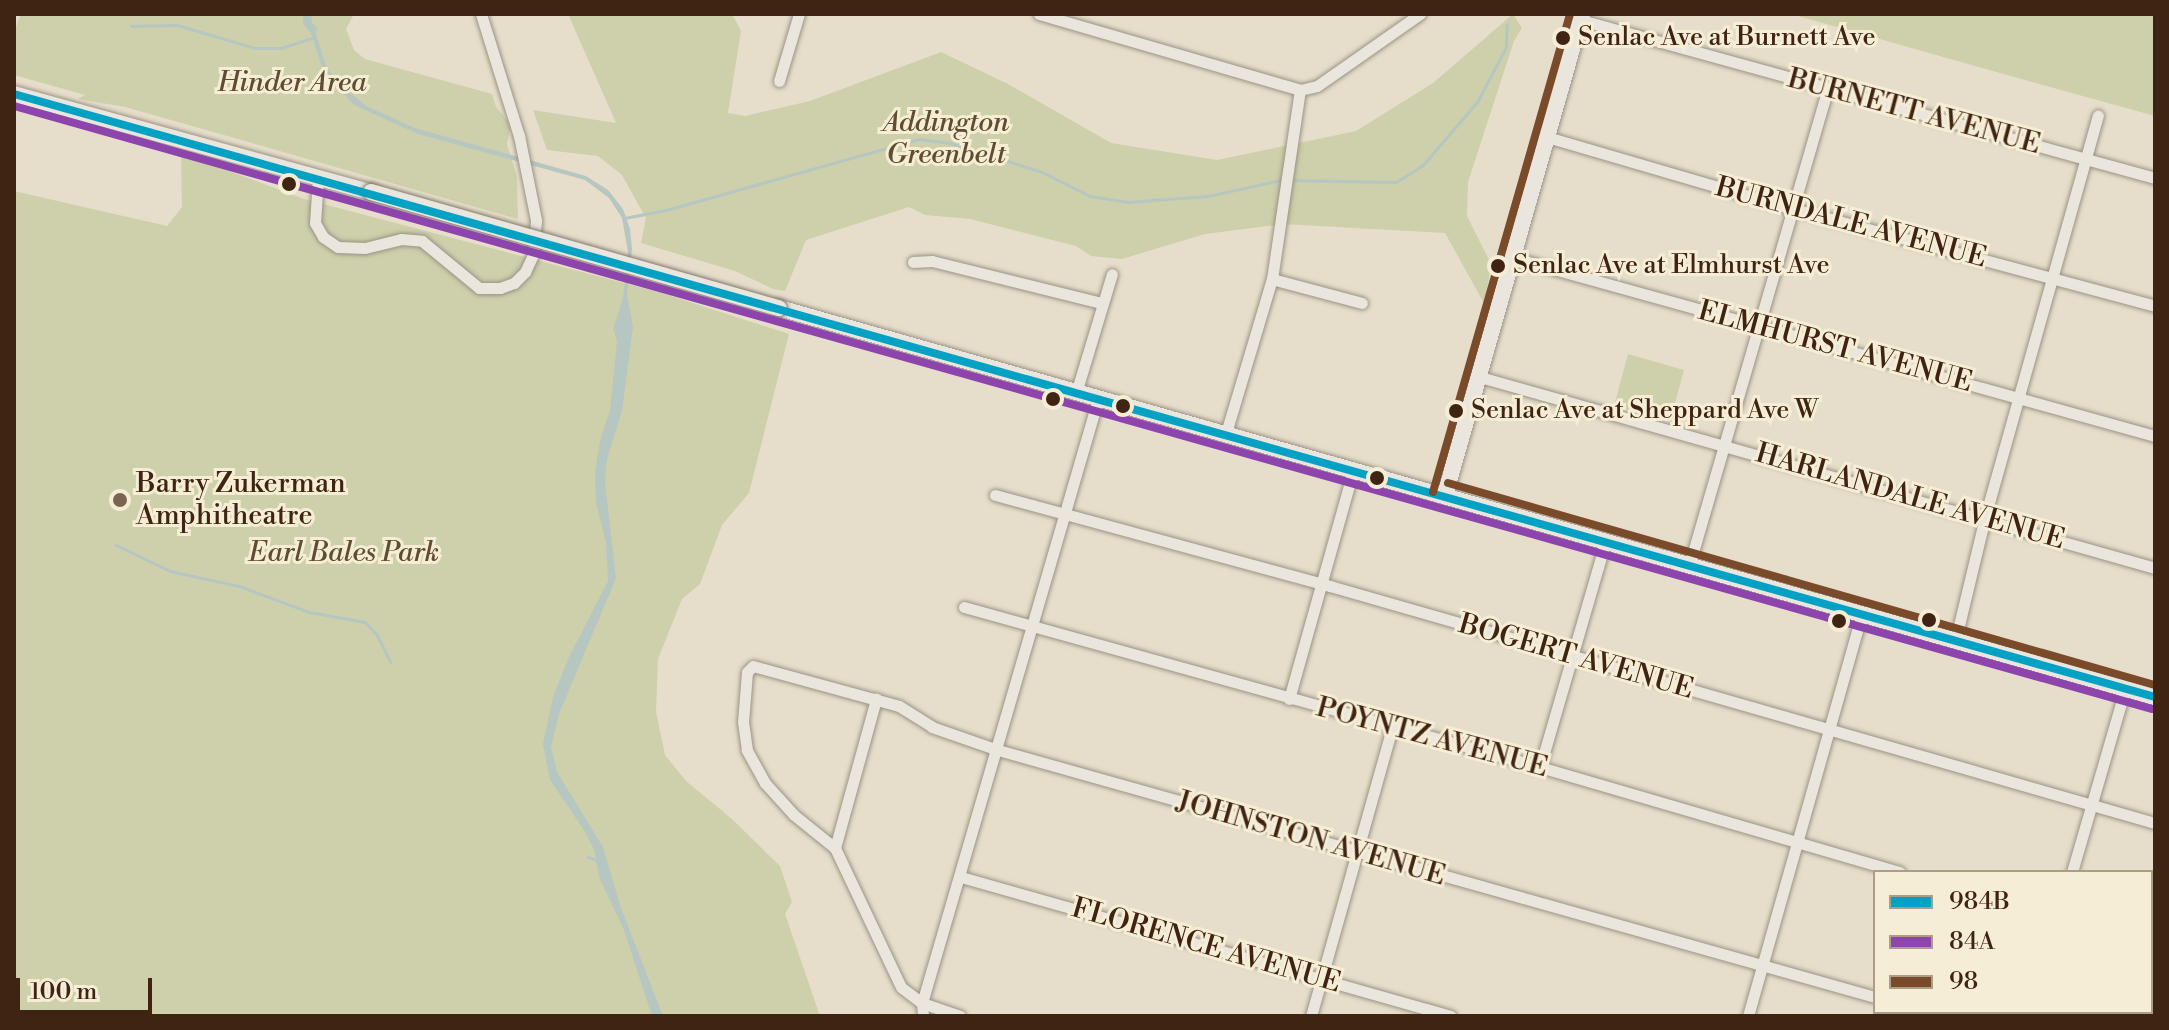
<!DOCTYPE html>
<html>
<head>
<meta charset="utf-8">
<style>
  body { margin:0 }
  #map { position:relative; width:2169px; height:1030px; overflow:hidden; background:#e6deca; font-family:"Libre Bodoni",serif }
  div>[style] { position:absolute }
  .green>* { inset:0; background:#ced0ab }
  .water>* { inset:0; background:#b6c6c1 }
  .stream>* { height:3px; margin:-1.5px; padding:0 1.5px; transform-origin:1.5px; border-radius:1.5px; background:#b6c6c1 }
  .roads { filter:drop-shadow(0 0 2px #9b9385) drop-shadow(0 0 2px #9b9385) }
  .street>* { height:11px; margin:-5.5px; padding:0 5.5px; transform-origin:5.5px; border-radius:5.5px; background:#eae6dd }
  .secondary>* { height:16px; margin:-8px; padding:0 8px; transform-origin:8px; border-radius:8px; background:#eae6dd }
  .bridges { filter:drop-shadow(0 0 2px #827a6e) drop-shadow(0 0 2px #827a6e) }
  .secondary-bridge>* { height:16px; margin:-8px; padding:0 8px; transform-origin:8px; border-radius:8px; background:#eae6dd }
  .bus-1>* { height:8px; margin:-4px; padding:0 4px; transform-origin:4px; border-radius:4px; background:#03a2c5 }
  .bus-2>* { height:8px; margin:-4px; padding:0 4px; transform-origin:4px; border-radius:4px; background:#8e44ad }
  .bus-3>* { height:8px; margin:-4px; padding:0 4px; transform-origin:4px; border-radius:4px; background:#7a4b2a }
  .dots>* { width:22px; height:22px; translate:-50% -50%; box-sizing:border-box; border:4px solid #f6edd5; border-radius:50% }
  span { translate:-50% -50%; white-space:nowrap; text-align:center; line-height:1.15; -webkit-text-stroke:6px #f6edd5; paint-order:stroke }
  .bus-label { font-size:26px; color:#402413 }
  .left { translate:0 -50%; text-align:left }
  .park-label { font-size:28px; color:#5e4c33; font-style:italic }
  .street-label { font-size:28px; color:#402413 }
  .poi-label { font-size:28px; color:#402413 }
  .frame { position:absolute; inset:0; border:16px solid #402413; pointer-events:none }
  .legend { position:absolute; left:1873px; top:870px; width:280px; height:144px; box-sizing:border-box; background:#f6edd5; border:2px solid #ad9d87; margin:0; padding:10px 14px; list-style:none; font-size:24px; color:#402413 }
  .legend li { display:flex; align-items:center; gap:16px; height:40px }
  .legend b { width:40px; border:2px solid #ad9d87 }
  .scale { position:absolute; left:16px; top:978px; width:136px; height:36px; box-sizing:border-box; border:4px solid #402413; border-top:0; padding-left:10px; font-size:24px; line-height:28px; white-space:nowrap; color:#402413; -webkit-text-stroke:6px #f6edd5; paint-order:stroke }
</style>
</head>
<body>
<div id="map">
  <div class="green">
    <div style="clip-path:polygon(21px 14px,354px 14px,346px 29px,354px 50px,365px 59px,492px 94px,496px 107px,511px 125px,507px 144px,517px 177px,518px 219px,125px 107px,78px 99px,85px 95px,14px 75px,14px 32px)"></div>
    <div style="clip-path:polygon(568px 14px,732px 14px,741px 31px,728px 113px,745px 116px,810px 101px,941px 52px,1008px 84px,1111px 143px,1217px 160px,1356px 131px,1433px 83px,1513px 14px,1522px 28px,1514px 41px,1468px 182px,1467px 216px,1491px 264px,1485px 305px,1445px 233px,1283px 224px,1205px 234px,1122px 259px,1091px 256px,1076px 246px,970px 219px,925px 215px,909px 207px,806px 240px,785px 291px,773px 289px,735px 271px,641px 243px,646px 218px,622px 175px,598px 156px,547px 150px,533px 110px,616px 123px)"></div>
    <div style="clip-path:polygon(1791px 14px,2155px 14px,2155px 116px,2007px 75px)"></div>
    <div style="clip-path:polygon(181px 153px,304px 199px,662px 293px,789px 334px,749px 493px,722px 525px,700px 584px,682px 599px,658px 659px,656px 712px,665px 755px,686px 781px,732px 819px,780px 866px,792px 902px,785px 914px,820px 1016px,14px 1016px,14px 191px,167px 226px,182px 207px)"></div>
    <div style="clip-path:polygon(1628px 354px,1684px 370px,1670px 421px,1614px 406px)"></div>
  </div>
  <div class="water">
    <div style="clip-path:polygon(303px 14px,311px 14px,312px 23px,318px 29px,315px 31px,326px 66px,336px 81px,366px 106px,415px 128px,586px 176px,608px 190px,623px 209px,630px 229px,632px 249px,627px 294px,633px 327px,622px 411px,607px 459px,605px 482px,616px 578px,559px 714px,551px 747px,557px 772px,603px 847px,620px 905px,663px 1016px,652px 1016px,624px 930px,599px 877px,595px 853px,586px 833px,550px 780px,543px 744px,553px 697px,568px 659px,608px 581px,606px 543px,596px 503px,595px 472px,600px 441px,610px 410px,617px 341px,613px 329px,623px 298px,628px 252px,622px 218px,609px 198px,585px 180px,418px 134px,354px 105px,323px 71px,311px 33px,303px 24px)"></div>
  </div>
  <div class="stream">
    <div style="left:131px;top:26px;width:46px;rotate:-1.2deg"></div>
    <div style="left:177px;top:25px;width:81px;rotate:16.4deg"></div>
    <div style="left:255px;top:48px;width:26px"></div>
    <div style="left:281px;top:48px;width:35px;rotate:-18deg"></div>
    <div style="left:624px;top:218px;width:43px;rotate:-10.8deg"></div>
    <div style="left:666px;top:210px;width:263px;rotate:-15.7deg"></div>
    <div style="left:919px;top:139px;width:31px;rotate:7deg"></div>
    <div style="left:950px;top:143px;width:96px;rotate:17.5deg"></div>
    <div style="left:1042px;top:172px;width:54px;rotate:26.6deg"></div>
    <div style="left:1090px;top:196px;width:37px;rotate:9deg"></div>
    <div style="left:1127px;top:202px;width:81px;rotate:-4.2deg"></div>
    <div style="left:1208px;top:196px;width:75px;rotate:-12.4deg"></div>
    <div style="left:1281px;top:180px;width:115px;rotate:1deg"></div>
    <div style="left:1396px;top:182px;width:31px;rotate:-32deg"></div>
    <div style="left:1422px;top:166px;width:84px;rotate:-49.3deg"></div>
    <div style="left:1477px;top:102px;width:62px;rotate:-62.2deg"></div>
    <div style="left:1506px;top:47px;width:23px;rotate:-88deg"></div>
    <div style="left:116px;top:545px;width:60px;rotate:25.7deg"></div>
    <div style="left:170px;top:571px;width:71px;rotate:12.3deg"></div>
    <div style="left:239px;top:586px;width:75px;rotate:20.4deg"></div>
    <div style="left:309px;top:612px;width:57px;rotate:10.1deg"></div>
    <div style="left:365px;top:622px;width:18px;rotate:47deg"></div>
    <div style="left:377px;top:635px;width:30px;rotate:64deg"></div>
    <div style="left:588px;top:857px;width:12px;rotate:20deg"></div>
    <div style="left:14px;top:1011px;width:16px;rotate:4deg"></div>
    <div style="left:30px;top:1012px;width:4px;rotate:63deg"></div>
  </div>
  <div class="roads">
    <div class="street">
      <div style="left:1039px;top:14px;width:272px;rotate:16.2deg"></div>
      <div style="left:1581px;top:20px;width:595px;rotate:15.39deg"></div>
      <div style="left:779px;top:81px;width:70px;rotate:-73.4deg"></div>
      <div style="left:1300px;top:90px;width:17px;rotate:-13deg"></div>
      <div style="left:1317px;top:86px;width:126px;rotate:-35deg"></div>
      <div style="left:1547px;top:137px;width:253px;rotate:16.3deg"></div>
      <div style="left:1790px;top:208px;width:378px;rotate:15deg"></div>
      <div style="left:318px;top:178px;width:45px;rotate:93.8deg"></div>
      <div style="left:315px;top:223px;width:16px;rotate:60deg"></div>
      <div style="left:323px;top:237px;width:18px;rotate:34deg"></div>
      <div style="left:338px;top:247px;width:27px;rotate:2deg"></div>
      <div style="left:365px;top:248px;width:37px;rotate:-14deg"></div>
      <div style="left:401px;top:239px;width:21px;rotate:5deg"></div>
      <div style="left:422px;top:241px;width:74px;rotate:39.5deg"></div>
      <div style="left:479px;top:288px;width:21px"></div>
      <div style="left:500px;top:288px;width:15px;rotate:-20deg"></div>
      <div style="left:514px;top:283px;width:16px;rotate:-45deg"></div>
      <div style="left:525px;top:272px;width:19px;rotate:-65deg"></div>
      <div style="left:533px;top:255px;width:35px;rotate:-85deg"></div>
      <div style="left:536px;top:220px;width:86px;rotate:-101.4deg"></div>
      <div style="left:519px;top:136px;width:128px;rotate:-107.3deg"></div>
      <div style="left:1514px;top:258px;width:665px;rotate:15.52deg"></div>
      <div style="left:913px;top:262px;width:19px;rotate:-3deg"></div>
      <div style="left:932px;top:261px;width:175px;rotate:13.9deg"></div>
      <div style="left:1272px;top:279px;width:93px;rotate:14.9deg"></div>
      <div style="left:1480px;top:377px;width:702px;rotate:15.8deg"></div>
      <div style="left:1076px;top:393px;width:124px;rotate:-73.2deg"></div>
      <div style="left:1226px;top:433px;width:161px;rotate:-73.4deg"></div>
      <div style="left:1272px;top:279px;width:191px;rotate:-81.6deg"></div>
      <div style="left:995px;top:495px;width:347px;rotate:15.2deg"></div>
      <div style="left:1330px;top:586px;width:858px;rotate:16.03deg"></div>
      <div style="left:1689px;top:566px;width:496px;rotate:-73.8deg"></div>
      <div style="left:964px;top:607px;width:598px;rotate:15.52deg"></div>
      <div style="left:1540px;top:767px;width:375px;rotate:16.3deg"></div>
      <div style="left:1955px;top:642px;width:129px;rotate:-76.5deg"></div>
      <div style="left:1985px;top:517px;width:417px;rotate:-74.3deg"></div>
      <div style="left:1289px;top:699px;width:237px;rotate:-74.3deg"></div>
      <div style="left:1540px;top:767px;width:233px;rotate:-73.8deg"></div>
      <div style="left:835px;top:848px;width:155px;rotate:-74.6deg"></div>
      <div style="left:2072px;top:872px;width:191px;rotate:-73.8deg"></div>
      <div style="left:961px;top:877px;width:509px;rotate:15.84deg"></div>
      <div style="left:2151px;top:944px;width:4px;rotate:14deg"></div>
      <div style="left:1928px;top:1012px;width:15px;rotate:16deg"></div>
      <div style="left:923px;top:1016px;width:13px;rotate:-94deg"></div>
      <div style="left:922px;top:1003px;width:629px;rotate:-73.75deg"></div>
      <div style="left:960px;top:1016px;width:40px;rotate:-161.1deg"></div>
      <div style="left:922px;top:1003px;width:26px;rotate:-143deg"></div>
      <div style="left:901px;top:987px;width:154px;rotate:-115.4deg"></div>
      <div style="left:835px;top:848px;width:53px;rotate:-141.2deg"></div>
      <div style="left:794px;top:815px;width:43px;rotate:-132.2deg"></div>
      <div style="left:765px;top:783px;width:38px;rotate:-119deg"></div>
      <div style="left:747px;top:750px;width:28px;rotate:-98deg"></div>
      <div style="left:743px;top:722px;width:50px;rotate:-85.4deg"></div>
      <div style="left:747px;top:672px;width:8px;rotate:-45deg"></div>
      <div style="left:753px;top:666px;width:151px;rotate:15.3deg"></div>
      <div style="left:899px;top:706px;width:39px;rotate:32deg"></div>
      <div style="left:932px;top:727px;width:70px;rotate:19.2deg"></div>
      <div style="left:998px;top:750px;width:911px;rotate:15.73deg"></div>
      <div style="left:1311px;top:1016px;width:300px;rotate:-74.3deg"></div>
      <div style="left:1748px;top:1016px;width:416px;rotate:-74.2deg"></div>
    </div>
    <div class="secondary">
      <div style="left:14px;top:94px;width:370px;rotate:15.4deg"></div>
      <div style="left:779px;top:308px;width:1430px;rotate:15.79deg"></div>
      <div style="left:1445px;top:495px;width:500px;rotate:-74.1deg"></div>
    </div>
  </div>
  <div class="bridges">
    <div class="secondary-bridge">
      <div style="left:371px;top:192px;width:424px;rotate:15.9deg"></div>
    </div>
  </div>
  <div class="bus-1">
    <div style="left:14px;top:94px;width:2224px;rotate:15.73deg"></div>
  </div>
  <div class="bus-2">
    <div style="left:14px;top:106px;width:2221px;rotate:15.75deg"></div>
  </div>
  <div class="bus-3">
    <div style="left:1448px;top:483px;width:735px;rotate:15.95deg"></div>
    <div style="left:1433px;top:492px;width:497px;rotate:-74deg"></div>
  </div>
  <div class="dots">
    <div style="left:1563px;top:38px;background:#402413"></div>
    <div style="left:289px;top:184px;background:#402413"></div>
    <div style="left:1498px;top:266px;background:#402413"></div>
    <div style="left:1053px;top:399px;background:#402413"></div>
    <div style="left:1123px;top:406px;background:#402413"></div>
    <div style="left:1456px;top:411px;background:#402413"></div>
    <div style="left:1377px;top:478px;background:#402413"></div>
    <div style="left:120px;top:500px;background:#7a6553"></div>
    <div style="left:1929px;top:620px;background:#402413"></div>
    <div style="left:1839px;top:621px;background:#402413"></div>
  </div>
  <div class="bus-label">
    <span class="left" style="left:1578px;top:38px">Senlac Ave at Burnett Ave</span>
    <span class="left" style="left:1513px;top:266px">Senlac Ave at Elmhurst Ave</span>
    <span class="left" style="left:1471px;top:411px">Senlac Ave at Sheppard Ave W</span>
  </div>
  <div class="park-label">
    <span style="left:292px;top:83px">Hinder Area</span>
    <span style="left:946px;top:139px">Addington<br>Greenbelt</span>
    <span style="left:344px;top:553px">Earl Bales Park</span>
  </div>
  <div class="street-label">
    <span style="left:1914px;top:112px;rotate:15deg">BURNETT AVENUE</span>
    <span style="left:1851px;top:223px;rotate:15deg">BURNDALE AVENUE</span>
    <span style="left:1835px;top:347px;rotate:15deg">ELMHURST AVENUE</span>
    <span style="left:1910px;top:497px;rotate:16deg">HARLANDALE AVENUE</span>
    <span style="left:1576px;top:657px;rotate:16deg">BOGERT AVENUE</span>
    <span style="left:1432px;top:738px;rotate:15deg">POYNTZ AVENUE</span>
    <span style="left:1311px;top:839px;rotate:16deg">JOHNSTON AVENUE</span>
    <span style="left:1206px;top:946px;rotate:16deg">FLORENCE AVENUE</span>
  </div>
  <div class="poi-label">
    <span class="left" style="left:136px;top:500px">Barry Zukerman<br>Amphitheatre</span>
  </div>
  <div class="frame"></div>
  <ul class="legend">
  <li><b style="height:10px;background:#03a2c5"></b>984B</li>
  <li><b style="height:10px;background:#8e44ad"></b>84A</li>
  <li><b style="height:10px;background:#7a4b2a"></b>98</li>
  </ul>
  <div class="scale">100 m</div>
</div>
</body>
</html>
